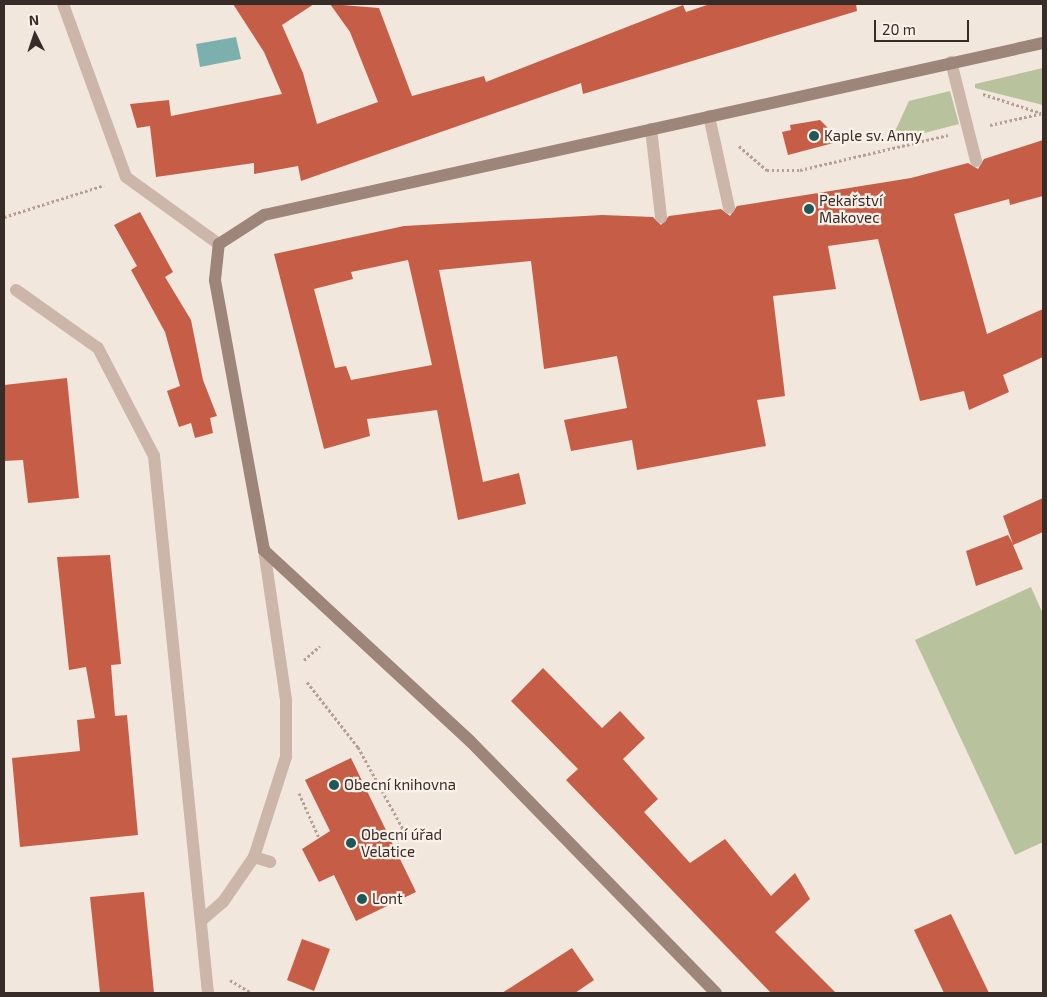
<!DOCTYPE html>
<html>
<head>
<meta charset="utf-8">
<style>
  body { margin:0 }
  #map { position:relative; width:1047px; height:997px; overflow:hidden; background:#f2e7dd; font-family:"Exo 2",sans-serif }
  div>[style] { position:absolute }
  .green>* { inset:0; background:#b8c29d }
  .water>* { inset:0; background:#7cb0ae }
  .building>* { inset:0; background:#c65e47 }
  .path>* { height:3px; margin-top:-1.5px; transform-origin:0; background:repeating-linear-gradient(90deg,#b7a093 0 2.5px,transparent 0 5px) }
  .lane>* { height:12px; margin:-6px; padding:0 6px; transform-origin:6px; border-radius:6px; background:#cbb6a9 }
  .street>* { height:12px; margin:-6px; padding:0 6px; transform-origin:6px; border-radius:6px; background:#cbb6a9 }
  .secondary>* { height:12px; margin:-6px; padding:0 6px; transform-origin:6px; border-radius:6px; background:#9e857a }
  .dots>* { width:14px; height:14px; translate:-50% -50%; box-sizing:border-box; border:2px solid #faf1e9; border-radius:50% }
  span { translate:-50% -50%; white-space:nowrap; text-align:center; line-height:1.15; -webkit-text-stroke:4.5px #faf1e9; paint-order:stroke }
  .poi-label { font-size:15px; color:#382c29 }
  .left { translate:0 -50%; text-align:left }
  .frame { position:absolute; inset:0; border:5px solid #382c29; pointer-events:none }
  .north { position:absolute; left:10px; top:10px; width:50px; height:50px; -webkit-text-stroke:4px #faf1e9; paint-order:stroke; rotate:356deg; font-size:14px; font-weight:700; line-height:20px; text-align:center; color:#382c29 }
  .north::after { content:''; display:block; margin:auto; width:18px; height:22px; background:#382c29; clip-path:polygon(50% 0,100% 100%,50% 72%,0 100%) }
  .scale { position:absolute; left:874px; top:20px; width:95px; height:22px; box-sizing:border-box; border:2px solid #382c29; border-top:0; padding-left:6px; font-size:15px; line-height:18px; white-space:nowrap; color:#382c29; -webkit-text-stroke:4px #faf1e9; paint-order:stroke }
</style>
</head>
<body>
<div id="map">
  <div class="green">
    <div style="clip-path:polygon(1043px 68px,1043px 105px,975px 88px,975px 84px)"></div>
    <div style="clip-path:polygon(950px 91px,959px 124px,890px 142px,909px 101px)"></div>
    <div style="clip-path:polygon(1031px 587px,1043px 614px,1043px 842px,1015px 855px,915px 640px)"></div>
  </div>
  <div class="water">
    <div style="clip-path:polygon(236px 37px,241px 59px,200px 67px,196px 44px)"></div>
  </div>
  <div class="building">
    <div style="clip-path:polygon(233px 4px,314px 4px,282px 25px,303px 73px,317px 124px,378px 102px,350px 32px,330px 4px,379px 8px,412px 96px,484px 76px,486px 82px,683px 5px,686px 12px,710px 4px,856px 4px,857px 11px,583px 94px,581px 83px,301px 181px,298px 166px,254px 174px,254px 163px,156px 177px,150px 126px,137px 128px,130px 104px,169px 100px,171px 116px,282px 94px,264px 52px)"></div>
    <div style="clip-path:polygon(820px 120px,841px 141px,788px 155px,782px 132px,791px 130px,790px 125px)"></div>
    <div style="clip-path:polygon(evenodd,1043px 140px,1043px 196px,1010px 205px,1009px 199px,954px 214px,987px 334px,1043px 309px,1043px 357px,1003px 375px,1009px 392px,969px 410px,964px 391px,920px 401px,878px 239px,828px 246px,836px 289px,773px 296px,785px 396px,757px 400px,766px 446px,637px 470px,632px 440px,571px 451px,564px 420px,627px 408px,617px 356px,544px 369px,531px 261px,439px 270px,483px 482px,519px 473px,526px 504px,458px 520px,437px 410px,367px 419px,370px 436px,324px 449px,274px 254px,404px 226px,602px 215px,653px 217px,661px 225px,669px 216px,721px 209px,730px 216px,737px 206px,911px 178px,968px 163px,978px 169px,984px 159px,1043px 140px,408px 260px,432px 365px,351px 380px,346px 366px,335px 368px,314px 289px,353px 279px,351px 272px,408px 260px)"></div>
    <div style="clip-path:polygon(140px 212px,173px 272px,165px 277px,191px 320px,203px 380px,217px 416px,210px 418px,213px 433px,195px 438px,191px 423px,179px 427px,167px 391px,180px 386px,165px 332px,131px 270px,137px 266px,114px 225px)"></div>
    <div style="clip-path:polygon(67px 378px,79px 498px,28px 503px,23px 460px,4px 461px,4px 385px)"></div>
    <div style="clip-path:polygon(1043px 498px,1043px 532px,1013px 545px,1023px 569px,976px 586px,966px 551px,1008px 535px,1013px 544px,1003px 516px)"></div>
    <div style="clip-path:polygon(110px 555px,121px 664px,111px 665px,115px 716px,127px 715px,138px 835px,20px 847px,12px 758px,80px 751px,77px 720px,95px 718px,86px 667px,69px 670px,57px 557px)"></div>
    <div style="clip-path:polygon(543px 668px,602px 728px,620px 711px,645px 738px,623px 759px,658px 799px,644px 812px,690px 863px,725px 839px,771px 896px,795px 873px,810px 899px,775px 932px,836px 993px,771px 993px,566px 780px,578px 769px,511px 701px)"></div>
    <div style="clip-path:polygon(351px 758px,416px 892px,356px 921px,334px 875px,319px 882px,302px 849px,330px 831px,305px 780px)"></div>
    <div style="clip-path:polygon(144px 892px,154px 993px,100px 993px,90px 897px)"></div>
    <div style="clip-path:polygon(951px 914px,989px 993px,944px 993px,914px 930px)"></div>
    <div style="clip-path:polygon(302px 939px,330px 949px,314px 991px,287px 980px)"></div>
    <div style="clip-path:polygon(572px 948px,594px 980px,575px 993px,502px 993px)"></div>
  </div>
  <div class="path">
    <div style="left:983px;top:94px;width:61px;rotate:18.1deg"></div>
    <div style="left:990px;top:125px;width:54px;rotate:-12.8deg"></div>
    <div style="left:739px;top:146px;width:37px;rotate:41deg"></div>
    <div style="left:767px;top:170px;width:33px"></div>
    <div style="left:800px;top:170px;width:152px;rotate:-13.3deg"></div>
    <div style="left:4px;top:217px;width:105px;rotate:-17.7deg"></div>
    <div style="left:304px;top:660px;width:21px;rotate:-41deg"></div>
    <div style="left:307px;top:682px;width:83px;rotate:51.9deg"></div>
    <div style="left:358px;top:747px;width:94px;rotate:61.2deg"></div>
    <div style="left:403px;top:829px;width:16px;rotate:150deg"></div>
    <div style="left:299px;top:793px;width:49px;rotate:66deg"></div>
    <div style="left:230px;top:980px;width:26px;rotate:31deg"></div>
  </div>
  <div class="lane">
    <div style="left:951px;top:62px;width:102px;rotate:75.8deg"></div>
    <div style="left:709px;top:116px;width:94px;rotate:77.7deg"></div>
    <div style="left:651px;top:129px;width:89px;rotate:83.5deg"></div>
    <div style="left:254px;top:857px;width:17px;rotate:17deg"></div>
  </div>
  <div class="street">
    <div style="left:63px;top:4px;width:184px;rotate:70deg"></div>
    <div style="left:126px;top:177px;width:115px;rotate:35.8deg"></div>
    <div style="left:16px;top:290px;width:100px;rotate:35.3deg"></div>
    <div style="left:98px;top:348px;width:122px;rotate:62.6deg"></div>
    <div style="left:154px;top:456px;width:540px;rotate:84.26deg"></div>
    <div style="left:202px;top:920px;width:28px;rotate:-41deg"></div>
    <div style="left:223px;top:902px;width:55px;rotate:-55.4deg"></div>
    <div style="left:254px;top:857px;width:105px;rotate:-72.3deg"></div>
    <div style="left:286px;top:757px;width:57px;rotate:-90deg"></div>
    <div style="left:286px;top:700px;width:152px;rotate:-98.3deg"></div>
  </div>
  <div class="secondary">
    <div style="left:716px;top:993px;width:352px;rotate:-134.3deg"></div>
    <div style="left:470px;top:741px;width:281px;rotate:-137.2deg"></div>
    <div style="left:264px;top:550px;width:274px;rotate:-100.3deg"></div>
    <div style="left:215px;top:280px;width:36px;rotate:-84deg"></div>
    <div style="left:219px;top:244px;width:54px;rotate:-32.8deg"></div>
    <div style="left:264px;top:215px;width:798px;rotate:-12.45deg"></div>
  </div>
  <div class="dots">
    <div style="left:814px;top:136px;background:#1e5959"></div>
    <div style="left:809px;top:209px;background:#1e5959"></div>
    <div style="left:334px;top:785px;background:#1e5959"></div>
    <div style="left:351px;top:843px;background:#1e5959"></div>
    <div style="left:362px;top:899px;background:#1e5959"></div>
  </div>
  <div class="poi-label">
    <span class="left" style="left:824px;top:136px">Kaple sv. Anny</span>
    <span class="left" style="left:819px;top:209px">Pekařství<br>Makovec</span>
    <span class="left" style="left:344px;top:785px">Obecní knihovna</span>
    <span class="left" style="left:361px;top:843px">Obecní úřad<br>Velatice</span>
    <span class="left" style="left:372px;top:899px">Lont</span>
  </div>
  <div class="frame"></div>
  <div class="north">N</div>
  <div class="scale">20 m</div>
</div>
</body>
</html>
